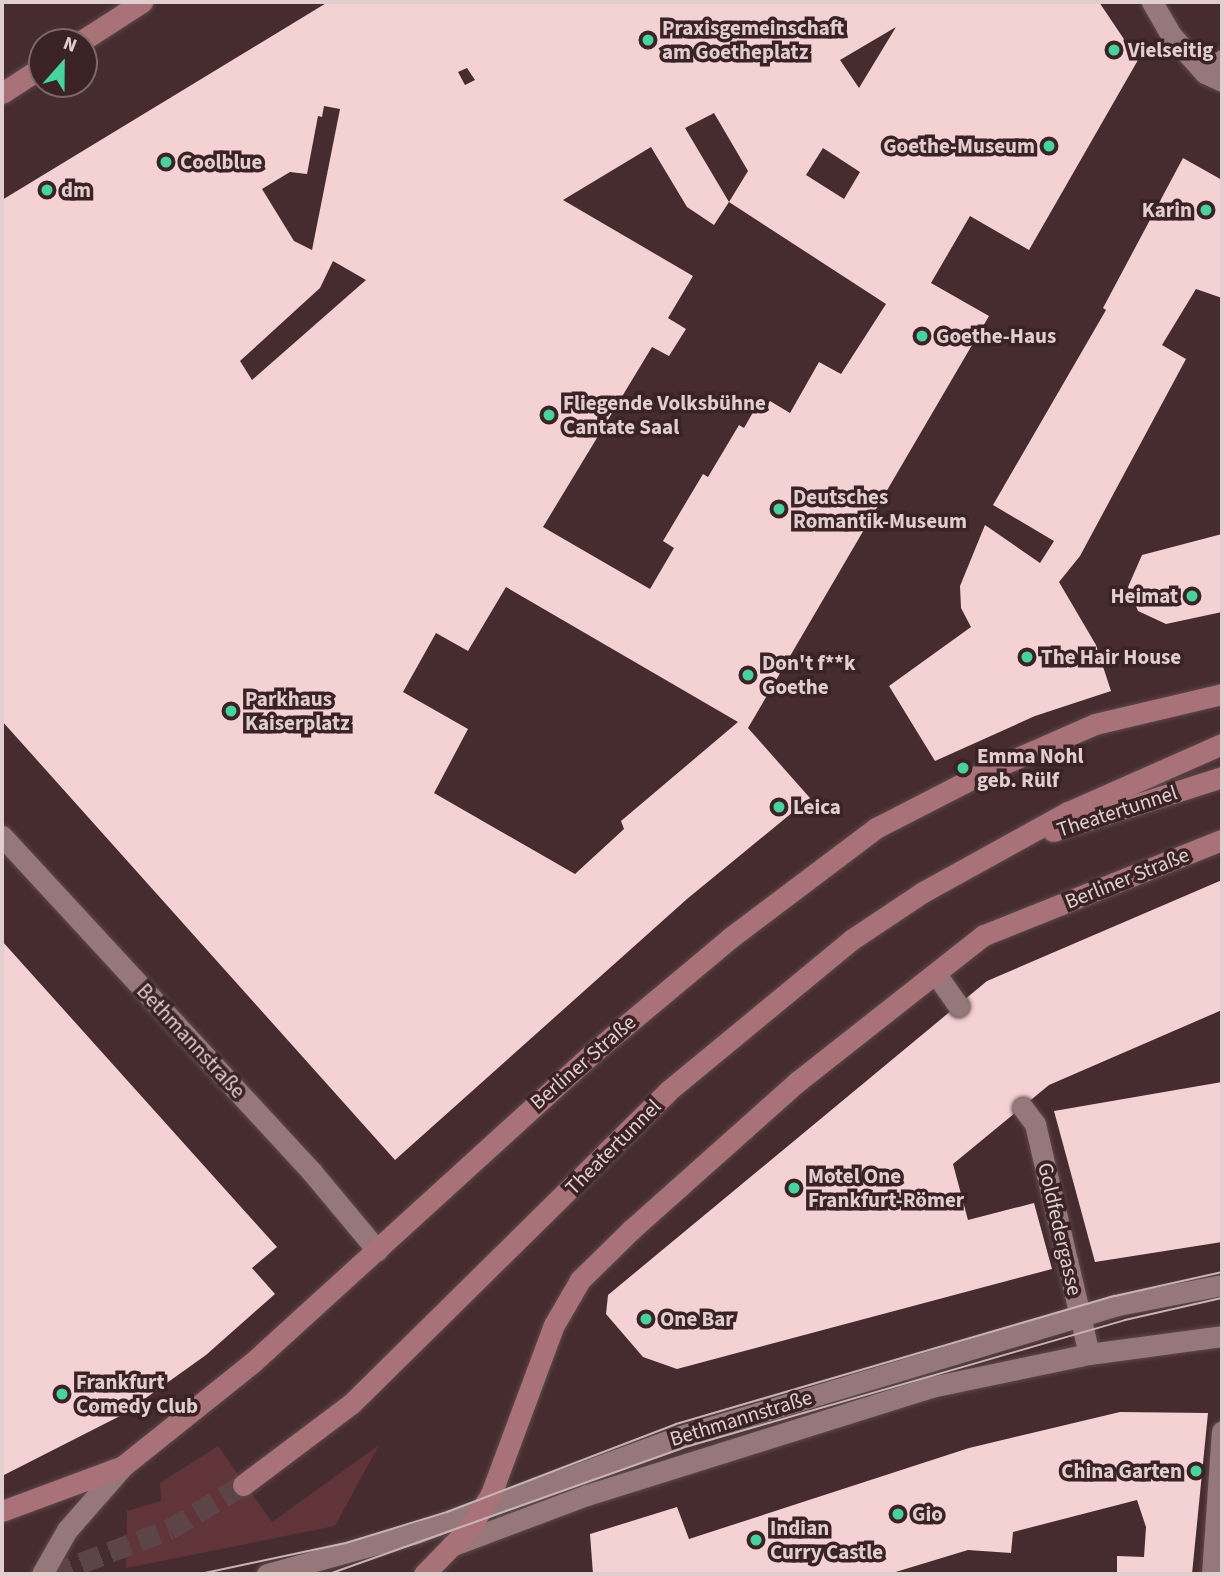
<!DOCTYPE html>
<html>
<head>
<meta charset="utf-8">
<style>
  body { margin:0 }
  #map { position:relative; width:1224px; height:1576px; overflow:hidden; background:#462c2e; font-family:"Source Sans 3",sans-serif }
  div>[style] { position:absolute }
  .green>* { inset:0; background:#613439 }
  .building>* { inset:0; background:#f4d1d3 }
  .secondary-tunnel>* { height:21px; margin-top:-10.5px; transform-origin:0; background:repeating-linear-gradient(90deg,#5d4446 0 21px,transparent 0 31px) }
  .roads { filter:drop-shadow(0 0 2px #5e484a) drop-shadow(0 0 2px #5e484a) }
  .lane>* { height:21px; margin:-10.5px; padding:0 10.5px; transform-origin:10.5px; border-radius:10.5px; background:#97787a }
  .street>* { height:21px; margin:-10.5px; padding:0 10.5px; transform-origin:10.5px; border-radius:10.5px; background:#97787a }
  .secondary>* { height:21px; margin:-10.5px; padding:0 10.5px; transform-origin:10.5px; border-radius:10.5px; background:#a87278 }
  .tram>* { height:2px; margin:-1px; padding:0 1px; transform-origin:1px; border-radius:1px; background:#c7b3b4 }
  .dots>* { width:19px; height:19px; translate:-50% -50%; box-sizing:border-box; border:4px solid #3b2224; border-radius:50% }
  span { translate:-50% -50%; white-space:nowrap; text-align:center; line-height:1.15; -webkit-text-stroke:7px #3b2224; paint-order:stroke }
  .poi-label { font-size:21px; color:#e1cfd0; font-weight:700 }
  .left { translate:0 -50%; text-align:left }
  .right { translate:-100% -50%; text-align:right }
  .street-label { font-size:21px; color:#e1cfd0 }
  .frame { position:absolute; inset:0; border:4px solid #e1cfd0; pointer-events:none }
  .north { position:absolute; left:28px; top:28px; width:70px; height:70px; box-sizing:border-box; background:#3b2224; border:2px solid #7d6769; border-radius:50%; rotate:21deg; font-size:19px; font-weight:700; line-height:28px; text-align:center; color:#e1cfd0 }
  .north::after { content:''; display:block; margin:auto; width:24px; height:32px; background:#45d49f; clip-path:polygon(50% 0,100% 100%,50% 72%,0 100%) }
</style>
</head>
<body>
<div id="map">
  <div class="green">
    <div style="clip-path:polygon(379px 1445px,335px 1526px,126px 1568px,127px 1511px,161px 1501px,160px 1483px,218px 1446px,272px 1522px)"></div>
  </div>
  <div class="building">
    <div style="clip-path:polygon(evenodd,328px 2px,1099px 2px,1138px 60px,1029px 250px,970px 216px,931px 283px,989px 316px,748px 728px,810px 798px,687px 899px,395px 1160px,2px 721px,2px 200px,328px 2px,896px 27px,859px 88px,840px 60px,896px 27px,328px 2px,467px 68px,475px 80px,465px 85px,458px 72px,467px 68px,328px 2px,324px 106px,340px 109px,312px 250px,294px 241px,262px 189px,290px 172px,307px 174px,318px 116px,322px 117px,324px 106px,328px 2px,714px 113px,748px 171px,729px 202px,685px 128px,714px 113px,328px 2px,651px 147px,687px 207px,714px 225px,729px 202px,886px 304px,841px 374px,819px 362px,790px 413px,770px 401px,763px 412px,756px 407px,744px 428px,739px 425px,708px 477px,703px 474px,663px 541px,674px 548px,650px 589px,543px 527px,652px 347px,669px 356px,686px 329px,668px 318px,693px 276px,563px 200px,651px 147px,328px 2px,823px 148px,860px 172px,844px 199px,806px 175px,823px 148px,328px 2px,333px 261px,366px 280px,252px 380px,240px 361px,320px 288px,333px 261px,328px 2px,506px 587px,738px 722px,621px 821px,624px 829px,575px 874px,434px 793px,468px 729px,403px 692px,436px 633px,468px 651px,506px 587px)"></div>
    <div style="clip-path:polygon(1183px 158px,1222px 180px,1222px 298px,1196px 289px,1162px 345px,1186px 359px,1080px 556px,1059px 582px,1096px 645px,1111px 691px,1035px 716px,935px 761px,889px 686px,971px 627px,961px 608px,960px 586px,985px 525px,1040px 563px,1054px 541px,993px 505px,1106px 310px,1103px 308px)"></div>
    <div style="clip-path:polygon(1222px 534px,1222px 612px,1166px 624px,1138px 611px,1128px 587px,1142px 555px)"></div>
    <div style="clip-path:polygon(1222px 880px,1222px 1010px,1049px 1085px,953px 1164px,968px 1220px,1034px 1203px,1052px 1269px,677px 1369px,643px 1357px,606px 1314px,608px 1295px,987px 981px)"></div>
    <div style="clip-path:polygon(2px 941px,277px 1247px,252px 1268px,275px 1294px,206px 1355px,122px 1415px,2px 1476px)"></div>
    <div style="clip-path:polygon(1222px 1082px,1222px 1242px,1095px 1262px,1054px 1111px)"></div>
    <div style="clip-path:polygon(1120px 1412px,1208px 1413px,1192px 1574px,1117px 1574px,1117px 1556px,1144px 1557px,1146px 1527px,1137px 1500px,1013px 1532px,1011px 1553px,968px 1550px,889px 1574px,593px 1574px,590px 1534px,677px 1507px,689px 1539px,969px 1448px)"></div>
  </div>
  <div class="secondary-tunnel">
    <div style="left:52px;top:1574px;width:126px;rotate:-20.9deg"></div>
    <div style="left:170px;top:1529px;width:85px;rotate:-31.1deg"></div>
  </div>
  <div class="roads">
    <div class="lane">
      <div style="left:936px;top:974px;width:39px;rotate:55deg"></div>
      <div style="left:1023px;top:1108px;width:20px;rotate:53deg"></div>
      <div style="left:1035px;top:1124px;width:236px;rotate:76.8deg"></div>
      <div style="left:267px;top:1574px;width:155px;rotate:-15.4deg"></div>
      <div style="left:416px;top:1533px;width:282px;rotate:-20.1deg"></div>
      <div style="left:681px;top:1436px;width:456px;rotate:-16.7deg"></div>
      <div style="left:1118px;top:1305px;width:106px;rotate:-10.9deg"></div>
    </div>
    <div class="street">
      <div style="left:1152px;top:2px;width:38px;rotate:60deg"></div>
      <div style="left:1171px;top:35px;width:51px;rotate:48.2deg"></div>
      <div style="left:1205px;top:73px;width:19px;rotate:25deg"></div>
      <div style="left:1205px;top:73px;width:21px;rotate:-37deg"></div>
      <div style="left:2px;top:836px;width:457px;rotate:47.3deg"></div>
      <div style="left:312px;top:1172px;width:102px;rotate:50.2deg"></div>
      <div style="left:451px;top:1546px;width:145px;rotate:-20.6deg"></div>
      <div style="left:587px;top:1495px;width:361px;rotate:-17.4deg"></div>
      <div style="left:931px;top:1387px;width:161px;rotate:-11.8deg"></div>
      <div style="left:1089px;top:1354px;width:134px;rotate:-7.7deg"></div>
      <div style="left:42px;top:1574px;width:51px;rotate:-60.4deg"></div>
      <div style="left:67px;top:1530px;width:85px;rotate:-48.8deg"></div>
      <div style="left:1212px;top:1574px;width:143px;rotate:-86deg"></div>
    </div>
    <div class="secondary">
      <div style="left:80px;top:42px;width:74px;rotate:-32.8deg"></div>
      <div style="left:2px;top:93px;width:48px;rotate:-33deg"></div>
      <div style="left:1053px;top:831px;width:177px;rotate:-17.7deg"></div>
      <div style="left:243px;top:1485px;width:135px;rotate:-36.9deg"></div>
      <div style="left:351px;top:1404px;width:445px;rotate:-44.6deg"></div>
      <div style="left:668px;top:1091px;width:237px;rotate:-39.5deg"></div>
      <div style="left:851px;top:940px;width:87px;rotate:-33.7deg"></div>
      <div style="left:923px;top:892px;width:166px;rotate:-28.9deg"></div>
      <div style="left:1068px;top:812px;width:168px;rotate:-23.8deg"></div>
      <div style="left:2px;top:1511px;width:129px;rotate:-20.4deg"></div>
      <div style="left:123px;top:1466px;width:165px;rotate:-38.6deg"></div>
      <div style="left:252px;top:1363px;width:464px;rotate:-42.3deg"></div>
      <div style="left:595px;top:1051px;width:176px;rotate:-39.9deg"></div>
      <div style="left:730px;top:938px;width:183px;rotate:-37deg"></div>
      <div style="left:876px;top:828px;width:120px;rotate:-27.2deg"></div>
      <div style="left:983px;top:773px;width:122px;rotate:-23.6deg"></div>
      <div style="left:1095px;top:724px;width:130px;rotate:-13.3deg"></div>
      <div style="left:424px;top:1574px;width:67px;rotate:-45.6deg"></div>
      <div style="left:471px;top:1526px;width:38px;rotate:-58deg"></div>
      <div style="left:491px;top:1494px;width:180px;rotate:-69.6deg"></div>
      <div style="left:554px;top:1325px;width:52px;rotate:-60deg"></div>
      <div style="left:580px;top:1280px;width:73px;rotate:-44.4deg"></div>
      <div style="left:632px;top:1229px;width:221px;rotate:-41.7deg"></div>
      <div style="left:797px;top:1082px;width:238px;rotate:-38.2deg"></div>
      <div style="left:984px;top:935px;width:256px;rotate:-21.8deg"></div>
    </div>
  </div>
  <div class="tram">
    <div style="left:200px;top:1574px;width:149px;rotate:-12deg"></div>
    <div style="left:346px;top:1543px;width:106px;rotate:-17.1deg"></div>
    <div style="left:447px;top:1512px;width:245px;rotate:-21deg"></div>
    <div style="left:676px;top:1424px;width:457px;rotate:-16.3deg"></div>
    <div style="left:1115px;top:1296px;width:110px;rotate:-12.6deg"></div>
    <div style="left:329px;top:1574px;width:375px;rotate:-19.6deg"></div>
    <div style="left:682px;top:1448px;width:461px;rotate:-16.1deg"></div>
    <div style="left:1125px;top:1320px;width:99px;rotate:-12.8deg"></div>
  </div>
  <div class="dots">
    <div style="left:648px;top:40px;background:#45d49f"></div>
    <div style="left:1114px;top:50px;background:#45d49f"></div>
    <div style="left:1049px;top:146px;background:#45d49f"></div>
    <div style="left:166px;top:162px;background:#45d49f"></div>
    <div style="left:47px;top:190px;background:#45d49f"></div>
    <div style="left:1206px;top:210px;background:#45d49f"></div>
    <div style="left:922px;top:336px;background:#45d49f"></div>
    <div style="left:549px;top:415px;background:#45d49f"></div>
    <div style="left:779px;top:509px;background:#45d49f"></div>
    <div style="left:1192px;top:596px;background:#45d49f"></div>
    <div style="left:1027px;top:657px;background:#45d49f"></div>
    <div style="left:748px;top:675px;background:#45d49f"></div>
    <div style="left:231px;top:711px;background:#45d49f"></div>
    <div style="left:963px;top:768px;background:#45d49f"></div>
    <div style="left:779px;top:807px;background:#45d49f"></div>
    <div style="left:794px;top:1188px;background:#45d49f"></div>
    <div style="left:646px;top:1319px;background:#45d49f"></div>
    <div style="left:62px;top:1394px;background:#45d49f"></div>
    <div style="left:1196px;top:1471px;background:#45d49f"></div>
    <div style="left:898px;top:1514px;background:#45d49f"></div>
    <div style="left:756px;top:1540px;background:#45d49f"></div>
  </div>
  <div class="poi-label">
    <span class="left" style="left:662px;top:40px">Praxisgemeinschaft<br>am Goetheplatz</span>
    <span class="left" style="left:1128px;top:50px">Vielseitig</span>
    <span class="right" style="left:1035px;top:146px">Goethe-Museum</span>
    <span class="left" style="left:180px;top:162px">Coolblue</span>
    <span class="left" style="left:61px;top:190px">dm</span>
    <span class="right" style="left:1192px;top:210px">Karin</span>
    <span class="left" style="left:936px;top:336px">Goethe-Haus</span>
    <span class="left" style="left:563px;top:415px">Fliegende Volksbühne<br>Cantate Saal</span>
    <span class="left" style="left:793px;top:509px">Deutsches<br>Romantik-Museum</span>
    <span class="right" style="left:1178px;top:596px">Heimat</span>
    <span class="left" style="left:1041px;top:657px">The Hair House</span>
    <span class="left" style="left:762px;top:675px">Don't f**k<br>Goethe</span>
    <span class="left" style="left:245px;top:711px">Parkhaus<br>Kaiserplatz</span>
    <span class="left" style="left:977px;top:768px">Emma Nohl<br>geb. Rülf</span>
    <span class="left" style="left:793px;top:807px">Leica</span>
    <span class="left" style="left:808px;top:1188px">Motel One<br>Frankfurt-Römer</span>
    <span class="left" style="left:660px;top:1319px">One Bar</span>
    <span class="left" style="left:76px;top:1394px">Frankfurt<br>Comedy Club</span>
    <span class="right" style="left:1182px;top:1471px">China Garten</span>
    <span class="left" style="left:912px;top:1514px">Gio</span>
    <span class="left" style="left:770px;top:1540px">Indian<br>Curry Castle</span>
  </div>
  <div class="street-label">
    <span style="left:1117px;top:811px;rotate:-18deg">Theatertunnel</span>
    <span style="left:1127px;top:878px;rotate:-22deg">Berliner Straße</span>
    <span style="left:191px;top:1041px;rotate:47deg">Bethmannstraße</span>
    <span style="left:583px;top:1062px;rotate:-41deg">Berliner Straße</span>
    <span style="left:613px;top:1147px;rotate:-45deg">Theatertunnel</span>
    <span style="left:1060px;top:1229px;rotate:77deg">Goldfedergasse</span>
    <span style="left:741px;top:1418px;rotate:-17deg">Bethmannstraße</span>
  </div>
  <div class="frame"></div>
  <div class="north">N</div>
</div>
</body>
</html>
